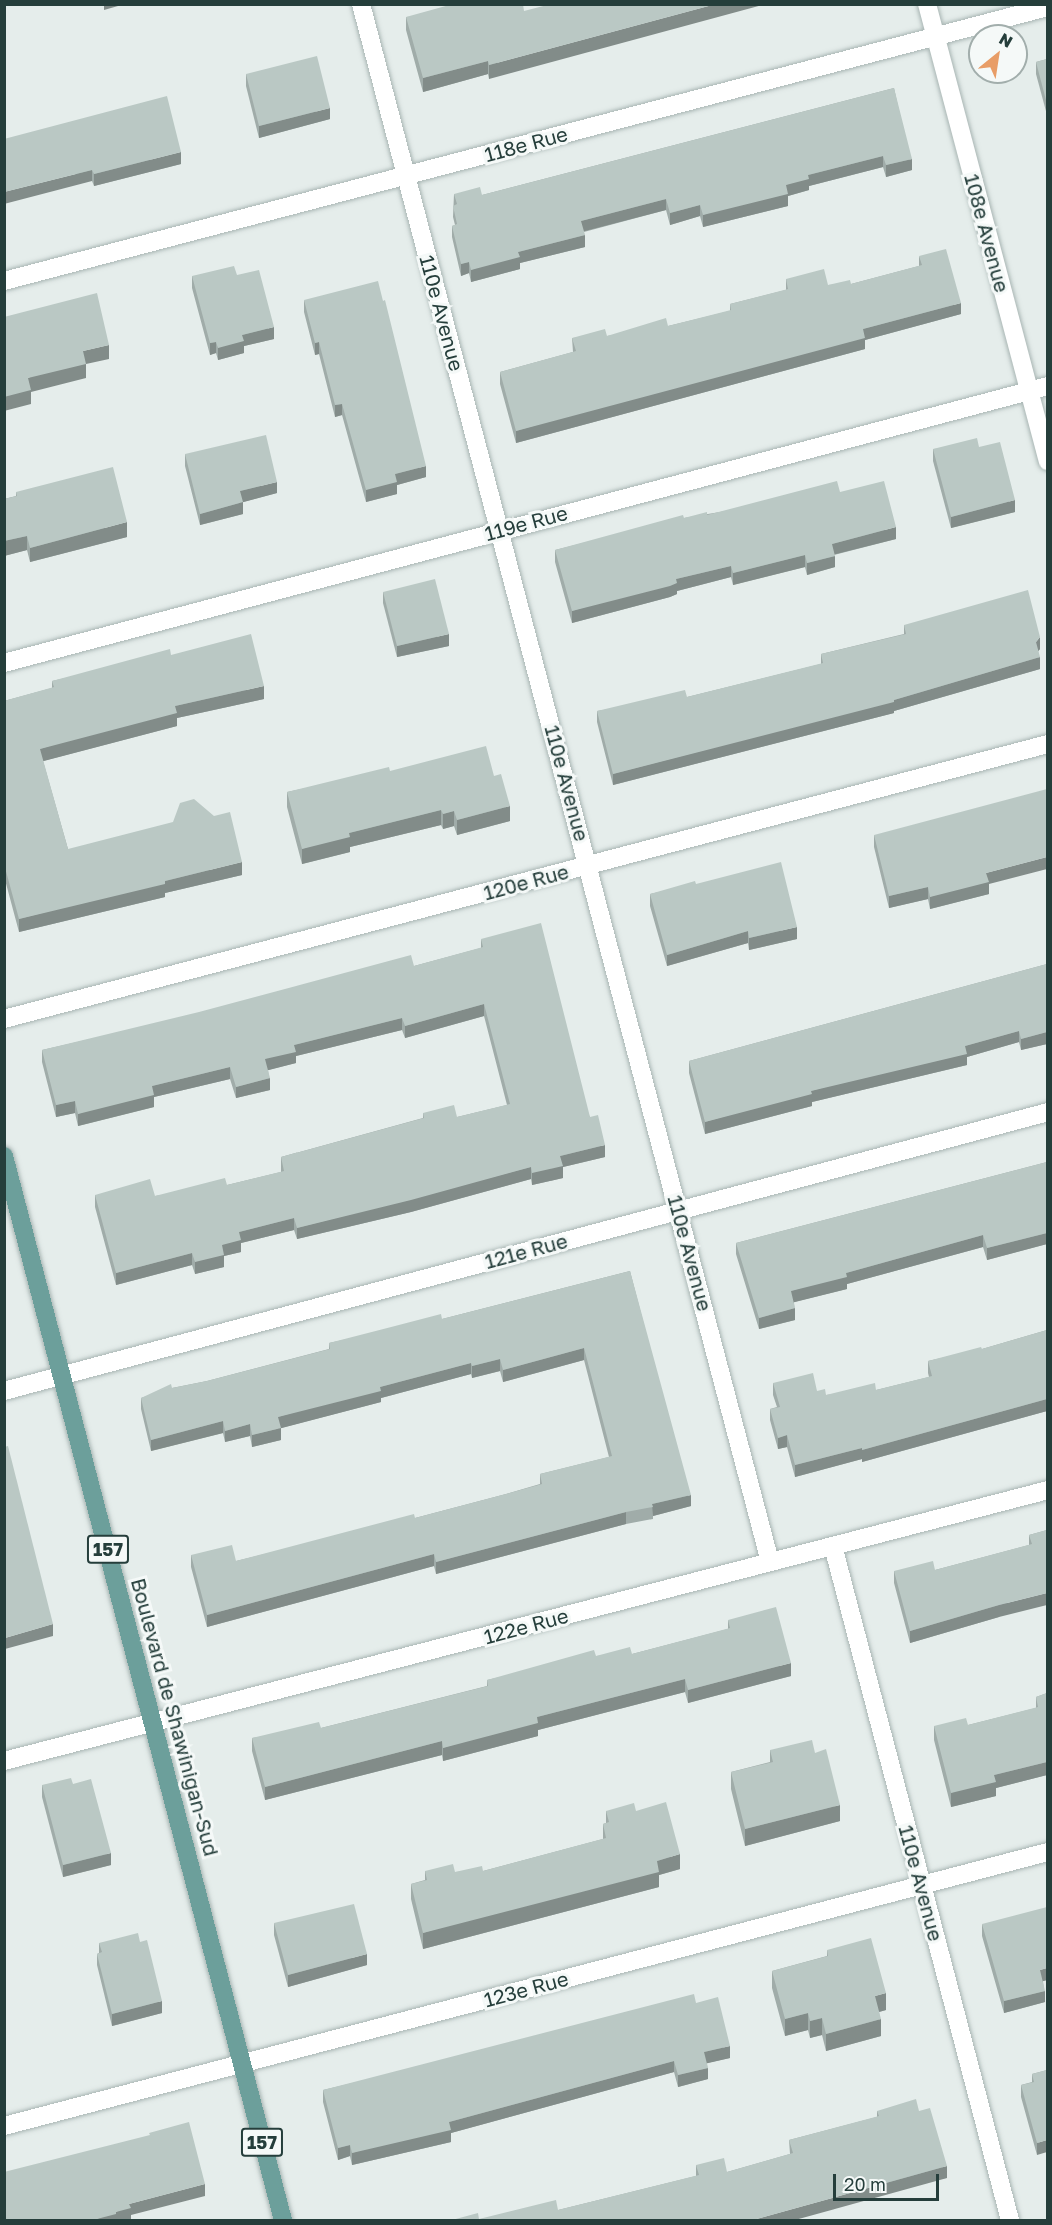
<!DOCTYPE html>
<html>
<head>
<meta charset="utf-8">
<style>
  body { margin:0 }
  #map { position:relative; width:1052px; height:2225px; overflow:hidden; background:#e5edeb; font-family:"Golos Text",sans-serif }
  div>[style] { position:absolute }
  .roads { filter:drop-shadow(0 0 2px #a8b5b3) drop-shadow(0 0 2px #a8b5b3) }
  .minor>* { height:18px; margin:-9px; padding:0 9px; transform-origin:9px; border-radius:9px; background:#fff }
  .major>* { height:18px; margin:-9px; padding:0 9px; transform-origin:9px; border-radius:9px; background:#6c9f9b }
  .wall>* { inset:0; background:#a0aca9 }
  .shaded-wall>* { inset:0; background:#828c89 }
  .building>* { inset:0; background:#bac8c4 }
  span { translate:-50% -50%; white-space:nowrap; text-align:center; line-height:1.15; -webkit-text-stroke:6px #f5f9f8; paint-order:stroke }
  .shield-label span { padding:2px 4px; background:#f5f9f8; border:2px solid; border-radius:4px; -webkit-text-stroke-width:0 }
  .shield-label { font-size:18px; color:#253e3b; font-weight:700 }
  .street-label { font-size:20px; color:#253e3b }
  .frame { position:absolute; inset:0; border:6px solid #253e3b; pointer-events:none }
  .north { position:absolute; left:968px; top:24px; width:60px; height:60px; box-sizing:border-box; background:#f5f9f8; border:2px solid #a2aeac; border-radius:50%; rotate:30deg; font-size:16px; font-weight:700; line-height:24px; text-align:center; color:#253e3b }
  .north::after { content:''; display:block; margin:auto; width:21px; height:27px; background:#e89d67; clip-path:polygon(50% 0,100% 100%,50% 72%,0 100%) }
  .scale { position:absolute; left:833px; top:2174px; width:106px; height:27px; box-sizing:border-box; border:3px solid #253e3b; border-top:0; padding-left:8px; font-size:18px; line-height:21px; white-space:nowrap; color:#253e3b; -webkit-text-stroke:4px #f5f9f8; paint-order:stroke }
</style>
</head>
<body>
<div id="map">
  <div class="roads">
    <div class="minor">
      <div style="left:361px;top:4px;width:1611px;rotate:75.29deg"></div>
      <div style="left:927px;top:4px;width:473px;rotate:75.2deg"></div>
      <div style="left:4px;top:281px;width:1079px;rotate:-14.71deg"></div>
      <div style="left:4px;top:663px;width:1080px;rotate:-14.86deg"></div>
      <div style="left:4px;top:1019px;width:1080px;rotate:-14.76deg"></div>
      <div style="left:4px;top:1391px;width:1081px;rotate:-14.96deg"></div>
      <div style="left:833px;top:1546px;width:697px;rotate:75.29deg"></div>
      <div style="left:4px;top:1761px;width:1079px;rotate:-14.55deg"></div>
      <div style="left:4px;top:2126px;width:1079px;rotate:-14.71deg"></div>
    </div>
    <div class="major">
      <div style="left:4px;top:1156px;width:1100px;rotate:75.31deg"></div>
    </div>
  </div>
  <div class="wall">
    <div style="clip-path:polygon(524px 11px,489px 79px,488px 74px,423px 92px,406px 30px,406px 17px)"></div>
    <div style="clip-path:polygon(1047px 59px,1047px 115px,1036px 74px,1036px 62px)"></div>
    <div style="clip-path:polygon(246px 74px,330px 119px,259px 138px,246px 86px)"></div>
    <div style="clip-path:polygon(894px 88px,912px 170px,886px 177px,883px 167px,809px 186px,809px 190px,788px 196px,788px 206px,703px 227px,700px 216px,670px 225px,666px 210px,584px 232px,585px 247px,520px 263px,520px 269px,471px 282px,469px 273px,461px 276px,452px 237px,452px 226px,455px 225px,453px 217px,454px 194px,482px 195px)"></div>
    <div style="clip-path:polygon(4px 139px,181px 164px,94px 186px,92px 181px)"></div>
    <div style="clip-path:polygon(1046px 174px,1047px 174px,1047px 197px,1046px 191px)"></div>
    <div style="clip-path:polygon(919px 256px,961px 314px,865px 340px,865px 349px,516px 443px,500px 384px,500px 372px,573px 352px,572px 338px,607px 336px,668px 326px,730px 311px,730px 304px,786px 290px,786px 279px,828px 285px,851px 284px,919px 266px)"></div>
    <div style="clip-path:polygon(237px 275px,274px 339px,244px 346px,244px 353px,218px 360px,216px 353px,210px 355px,192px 288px,192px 276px)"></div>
    <div style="clip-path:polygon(304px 300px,426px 477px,397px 485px,397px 494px,366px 502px,342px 415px,335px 417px,319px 354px,315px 355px,304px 312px)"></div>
    <div style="clip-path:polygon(979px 447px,1015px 512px,951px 528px,933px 461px,933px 449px)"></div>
    <div style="clip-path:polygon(185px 454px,277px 493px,243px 502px,243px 514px,200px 525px,185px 466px)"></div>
    <div style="clip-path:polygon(16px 492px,127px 537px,30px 562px,27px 550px,4px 556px,4px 499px,16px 496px)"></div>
    <div style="clip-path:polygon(840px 492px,896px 539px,834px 555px,835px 567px,807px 575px,805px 567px,733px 585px,731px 577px,677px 591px,677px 594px,670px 597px,572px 623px,555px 562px,555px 550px,684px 518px)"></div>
    <div style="clip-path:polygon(383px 592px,449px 646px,397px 657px,383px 603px)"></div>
    <div style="clip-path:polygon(904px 625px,1040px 649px,1038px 651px,1040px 669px,894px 711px,894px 713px,613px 785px,597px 722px,597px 711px,687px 697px,821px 664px,821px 654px,904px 634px)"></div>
    <div style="clip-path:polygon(171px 655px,264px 699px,177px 718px,177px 726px,43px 761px,68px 849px,242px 875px,165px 893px,165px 897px,19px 932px,4px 876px,4px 701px,52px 688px,52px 681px)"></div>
    <div style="clip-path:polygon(390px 771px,494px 776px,510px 821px,457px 835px,454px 826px,443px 829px,441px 825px,350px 847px,350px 852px,302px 864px,287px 807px,287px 792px)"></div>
    <div style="clip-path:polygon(874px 835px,989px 884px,989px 894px,930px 909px,928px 899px,889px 908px,874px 847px)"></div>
    <div style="clip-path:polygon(696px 884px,797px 939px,749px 950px,748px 943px,667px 966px,650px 906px,650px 894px)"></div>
    <div style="clip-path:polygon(481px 939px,590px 1117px,605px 1157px,563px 1167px,563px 1178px,532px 1185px,531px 1179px,411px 1212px,297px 1239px,294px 1230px,241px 1243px,241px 1252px,224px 1256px,224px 1267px,195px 1274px,192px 1265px,116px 1285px,95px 1207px,95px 1195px,155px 1196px,227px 1185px,281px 1172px,281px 1157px,423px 1118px,423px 1113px,457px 1117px,507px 1105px,484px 1016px,405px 1038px,402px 1030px,296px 1056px,296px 1063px,268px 1070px,270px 1090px,236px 1098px,230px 1079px,154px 1097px,154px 1107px,78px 1126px,75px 1113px,56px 1117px,42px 1062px,42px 1050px,414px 966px,481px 948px)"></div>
    <div style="clip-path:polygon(1047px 964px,1047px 1044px,1021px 1050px,1019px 1042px,967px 1057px,967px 1065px,812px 1102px,812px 1106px,705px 1134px,689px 1073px,689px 1061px)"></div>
    <div style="clip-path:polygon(1047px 1162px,1047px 1244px,987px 1260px,983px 1247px,847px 1284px,847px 1289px,794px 1302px,795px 1320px,759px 1329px,736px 1254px,736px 1243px)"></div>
    <div style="clip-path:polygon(630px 1271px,691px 1506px,653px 1516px,653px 1519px,626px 1524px,436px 1574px,434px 1566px,207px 1627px,191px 1567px,191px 1555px,236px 1561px,415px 1518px,506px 1494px,540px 1484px,540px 1474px,609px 1457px,584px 1360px,503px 1382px,500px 1371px,472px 1378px,471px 1374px,381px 1398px,381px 1402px,281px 1428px,281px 1440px,252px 1447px,250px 1436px,225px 1442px,223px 1433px,151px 1451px,141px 1409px,141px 1398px,172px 1388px,207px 1381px,329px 1349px,329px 1343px,442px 1319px)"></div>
    <div style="clip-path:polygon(1047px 1330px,1047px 1411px,862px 1462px,862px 1459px,795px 1477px,787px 1447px,778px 1449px,770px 1420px,770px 1409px,777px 1407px,773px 1395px,773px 1383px,817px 1391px,826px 1395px,876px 1390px,929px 1377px,928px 1373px,928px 1361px,982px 1349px)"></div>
    <div style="clip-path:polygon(1047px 1530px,999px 1617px,910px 1643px,894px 1583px,894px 1571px,935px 1570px,1029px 1545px,1029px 1535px)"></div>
    <div style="clip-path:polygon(728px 1620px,791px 1676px,688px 1703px,685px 1692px,538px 1730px,538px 1736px,443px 1761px,442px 1755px,265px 1800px,252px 1751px,252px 1738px,321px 1728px,487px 1686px,487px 1680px,596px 1656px,632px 1654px,728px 1629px)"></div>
    <div style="clip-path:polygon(1047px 1693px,1047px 1778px,1047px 1775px,996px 1788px,996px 1796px,951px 1807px,934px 1740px,934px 1726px,968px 1725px,1036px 1708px,1036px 1697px)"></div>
    <div style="clip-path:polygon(770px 1750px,815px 1753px,840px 1821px,745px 1846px,731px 1789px,731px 1772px,770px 1762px)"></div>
    <div style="clip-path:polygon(73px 1784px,111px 1865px,63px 1877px,42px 1797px,42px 1785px)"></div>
    <div style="clip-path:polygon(606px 1811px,636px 1811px,680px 1869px,659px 1875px,659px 1887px,423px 1949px,411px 1899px,411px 1884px,425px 1880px,425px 1871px,455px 1872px,483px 1871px,603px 1839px,603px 1824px,606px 1823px)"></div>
    <div style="clip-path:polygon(274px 1923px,367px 1965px,288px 1987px,274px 1935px)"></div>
    <div style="clip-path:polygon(982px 1924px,1047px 1980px,1043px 1981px,1045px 2002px,1004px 2013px,982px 1936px)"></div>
    <div style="clip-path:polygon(140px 1942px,162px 2013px,112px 2026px,97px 1965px,97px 1954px,99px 1953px,99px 1943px)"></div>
    <div style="clip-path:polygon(827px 1950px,886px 2010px,879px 2012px,881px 2036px,826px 2051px,822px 2035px,810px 2038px,808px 2030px,785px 2036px,772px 1988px,772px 1971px,827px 1956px)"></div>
    <div style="clip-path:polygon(696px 2003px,730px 2058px,707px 2063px,708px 2079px,678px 2087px,674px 2072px,451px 2133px,451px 2142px,352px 2165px,350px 2156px,338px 2160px,323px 2102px,323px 2090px)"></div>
    <div style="clip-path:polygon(1047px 2070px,1037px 2155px,1021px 2097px,1021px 2085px,1032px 2082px,1032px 2074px)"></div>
    <div style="clip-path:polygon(877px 2111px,919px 2111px,947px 2178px,479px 2219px,558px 2210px,696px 2176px,696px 2165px,727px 2172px,790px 2154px,789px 2140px,877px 2117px)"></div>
  </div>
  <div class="shaded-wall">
    <div style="clip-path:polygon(104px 4px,125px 4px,104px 10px)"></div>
    <div style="clip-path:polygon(716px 4px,766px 4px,489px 79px,489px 65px)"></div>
    <div style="clip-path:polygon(488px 61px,488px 74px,423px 92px,423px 78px)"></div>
    <div style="clip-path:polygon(330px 108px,330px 119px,259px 138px,259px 126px)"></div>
    <div style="clip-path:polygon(181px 152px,181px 164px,94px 186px,94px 174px)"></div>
    <div style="clip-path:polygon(883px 156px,883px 167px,809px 186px,809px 190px,788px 196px,788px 206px,703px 227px,703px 215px,786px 185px,808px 175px)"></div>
    <div style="clip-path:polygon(912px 159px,912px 170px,886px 177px,886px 165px)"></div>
    <div style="clip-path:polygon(92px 170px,92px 181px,4px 204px,4px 192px)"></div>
    <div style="clip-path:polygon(666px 199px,666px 210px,581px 232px,581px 221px)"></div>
    <div style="clip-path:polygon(700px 205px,700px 216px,670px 225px,670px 213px)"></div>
    <div style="clip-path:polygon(585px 235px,585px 247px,520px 263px,520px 269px,471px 282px,471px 270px,518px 252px)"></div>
    <div style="clip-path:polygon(469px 262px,469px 273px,461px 276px,461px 264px)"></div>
    <div style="clip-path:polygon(961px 303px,961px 314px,865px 340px,865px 349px,516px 443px,516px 431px,863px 329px)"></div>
    <div style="clip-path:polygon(274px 327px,274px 339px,244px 346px,244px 353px,218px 360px,218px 348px,242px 335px)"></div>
    <div style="clip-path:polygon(216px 342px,216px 353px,210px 355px,210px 343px)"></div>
    <div style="clip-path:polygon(319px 342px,319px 354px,315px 355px,315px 343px)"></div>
    <div style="clip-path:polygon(109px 345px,109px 359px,86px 364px,86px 378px,31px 392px,31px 404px,4px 411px,4px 397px,28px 378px,83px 351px)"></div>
    <div style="clip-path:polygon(342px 404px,342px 415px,335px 417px,335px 405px)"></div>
    <div style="clip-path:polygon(426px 466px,426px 477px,397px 485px,397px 494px,366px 502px,366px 490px,395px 474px)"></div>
    <div style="clip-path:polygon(277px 482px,277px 493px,240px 503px,240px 491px)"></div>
    <div style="clip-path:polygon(1015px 500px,1015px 512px,951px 528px,951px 517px)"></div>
    <div style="clip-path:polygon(243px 502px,243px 514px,200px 525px,200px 514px)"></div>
    <div style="clip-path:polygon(127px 522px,127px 537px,30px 562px,30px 548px)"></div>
    <div style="clip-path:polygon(896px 527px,896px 539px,832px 555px,832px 544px)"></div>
    <div style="clip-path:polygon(27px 536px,27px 550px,4px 556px,4px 541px)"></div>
    <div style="clip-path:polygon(805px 555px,805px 567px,733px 585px,733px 573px)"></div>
    <div style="clip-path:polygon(835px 556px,835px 567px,807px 575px,807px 563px)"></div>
    <div style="clip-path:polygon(731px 566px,731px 577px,677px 591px,677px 594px,670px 597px,572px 623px,572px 611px,676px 579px)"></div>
    <div style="clip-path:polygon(449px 634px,449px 646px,397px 657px,397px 646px)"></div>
    <div style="clip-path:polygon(1040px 637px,1040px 649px,1036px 654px,1036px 642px)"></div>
    <div style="clip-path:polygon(1040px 657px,1040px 669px,894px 711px,894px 713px,613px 785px,613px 774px,894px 700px)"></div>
    <div style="clip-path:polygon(264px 686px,264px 699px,177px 718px,177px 726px,40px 762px,40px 749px,175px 706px)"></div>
    <div style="clip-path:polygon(510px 806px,510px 821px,457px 835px,457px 820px)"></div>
    <div style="clip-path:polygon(441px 810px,441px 825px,350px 847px,350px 852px,302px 864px,302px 849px,349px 833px)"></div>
    <div style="clip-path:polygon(454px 811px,454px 826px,443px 829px,443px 814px)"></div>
    <div style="clip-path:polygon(1047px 857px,1047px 869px,989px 884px,989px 894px,930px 909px,930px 897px,986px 873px)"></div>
    <div style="clip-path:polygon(242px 862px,242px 875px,165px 893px,165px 897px,19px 932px,19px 919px,165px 881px)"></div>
    <div style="clip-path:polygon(928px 887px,928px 899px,889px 908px,889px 896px)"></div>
    <div style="clip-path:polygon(797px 927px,797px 939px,749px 950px,749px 938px)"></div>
    <div style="clip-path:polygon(748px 931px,748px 943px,667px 966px,667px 955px)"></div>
    <div style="clip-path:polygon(484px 1004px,484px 1016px,405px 1038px,405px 1026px)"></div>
    <div style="clip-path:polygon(402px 1018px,402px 1030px,296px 1056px,296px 1063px,265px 1071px,265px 1059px,294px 1045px)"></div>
    <div style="clip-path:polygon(1019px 1031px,1019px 1042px,967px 1057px,967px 1065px,812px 1102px,812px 1106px,705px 1134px,705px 1122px,965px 1046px)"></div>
    <div style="clip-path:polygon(1047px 1032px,1047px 1044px,1021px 1050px,1021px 1039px)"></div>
    <div style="clip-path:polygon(230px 1067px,230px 1079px,154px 1097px,154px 1107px,78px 1126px,78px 1114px,152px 1086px)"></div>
    <div style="clip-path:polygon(270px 1078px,270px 1090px,236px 1098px,236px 1087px)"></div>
    <div style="clip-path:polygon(75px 1101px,75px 1113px,56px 1117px,56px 1105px)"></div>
    <div style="clip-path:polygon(605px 1145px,605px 1157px,563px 1167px,563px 1178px,532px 1185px,532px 1173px,560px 1156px)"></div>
    <div style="clip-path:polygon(531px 1167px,531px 1179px,411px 1212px,297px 1239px,297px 1228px)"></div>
    <div style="clip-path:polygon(294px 1218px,294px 1230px,241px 1243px,241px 1252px,224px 1256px,224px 1267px,195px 1274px,195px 1262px,222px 1245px,239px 1232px)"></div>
    <div style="clip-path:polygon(1047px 1233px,1047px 1244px,987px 1260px,987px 1248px)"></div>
    <div style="clip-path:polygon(983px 1235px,983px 1247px,847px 1284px,847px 1289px,791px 1303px,791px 1291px,846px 1273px)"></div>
    <div style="clip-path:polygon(192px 1253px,192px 1265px,116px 1285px,116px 1273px)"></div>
    <div style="clip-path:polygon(795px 1308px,795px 1320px,759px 1329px,759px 1318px)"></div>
    <div style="clip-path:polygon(584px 1348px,584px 1360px,503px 1382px,503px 1370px)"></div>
    <div style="clip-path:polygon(500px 1359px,500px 1371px,472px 1378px,472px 1366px)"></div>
    <div style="clip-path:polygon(471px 1363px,471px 1374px,381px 1398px,381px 1402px,278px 1429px,278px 1417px,380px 1387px)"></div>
    <div style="clip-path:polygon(1047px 1399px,1047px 1411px,862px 1462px,862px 1450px)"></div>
    <div style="clip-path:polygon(223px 1421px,223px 1433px,151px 1451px,151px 1440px)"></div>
    <div style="clip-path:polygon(250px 1424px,250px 1436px,225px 1442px,225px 1431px)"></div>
    <div style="clip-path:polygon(281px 1428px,281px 1440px,252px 1447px,252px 1435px)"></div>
    <div style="clip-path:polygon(787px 1435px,787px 1447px,778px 1449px,778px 1438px)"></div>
    <div style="clip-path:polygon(862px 1448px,862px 1459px,795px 1477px,795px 1465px)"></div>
    <div style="clip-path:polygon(691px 1495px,691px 1506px,653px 1516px,652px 1504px)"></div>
    <div style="clip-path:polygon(626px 1512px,626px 1524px,436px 1574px,436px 1562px)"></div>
    <div style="clip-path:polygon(434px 1554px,434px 1566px,207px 1627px,207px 1615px)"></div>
    <div style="clip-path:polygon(1047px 1593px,1047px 1605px,999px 1617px,910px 1643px,910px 1631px,999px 1605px)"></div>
    <div style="clip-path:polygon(53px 1624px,53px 1636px,5px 1649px,5px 1638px)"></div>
    <div style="clip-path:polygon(791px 1663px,791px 1676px,688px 1703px,688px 1690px)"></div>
    <div style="clip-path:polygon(685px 1679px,685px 1692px,538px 1730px,538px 1736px,443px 1761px,443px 1748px,537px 1717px)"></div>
    <div style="clip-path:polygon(442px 1741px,442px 1755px,265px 1800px,265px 1787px)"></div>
    <div style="clip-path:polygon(1047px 1762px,1047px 1775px,996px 1788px,996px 1796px,951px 1807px,951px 1793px,994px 1775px)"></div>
    <div style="clip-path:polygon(840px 1805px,840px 1821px,745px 1846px,745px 1829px)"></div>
    <div style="clip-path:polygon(111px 1853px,111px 1865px,63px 1877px,63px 1865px)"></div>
    <div style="clip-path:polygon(680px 1854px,680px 1869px,659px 1875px,659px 1887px,423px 1949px,423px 1933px,657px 1861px)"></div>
    <div style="clip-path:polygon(367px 1954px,367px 1965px,288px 1987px,288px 1975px)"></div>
    <div style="clip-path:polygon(1047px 1968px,1047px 1980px,1040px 1982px,1040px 1970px)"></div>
    <div style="clip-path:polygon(1045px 1991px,1045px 2002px,1004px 2013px,1004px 2001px)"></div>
    <div style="clip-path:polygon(886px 1993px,886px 2010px,875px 2013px,875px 1996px)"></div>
    <div style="clip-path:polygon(162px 2001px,162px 2013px,112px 2026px,112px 2014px)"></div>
    <div style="clip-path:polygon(808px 2013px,808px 2030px,785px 2036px,785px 2019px)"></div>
    <div style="clip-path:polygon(822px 2018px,822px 2035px,810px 2038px,810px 2021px)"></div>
    <div style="clip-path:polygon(881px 2019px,881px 2036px,826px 2051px,826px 2034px)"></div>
    <div style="clip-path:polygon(730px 2046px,730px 2058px,704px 2064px,704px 2052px)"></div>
    <div style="clip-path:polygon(674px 2061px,674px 2072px,451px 2133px,451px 2142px,352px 2165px,352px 2153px,449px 2122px)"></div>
    <div style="clip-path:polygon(708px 2068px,708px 2079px,678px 2087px,678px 2075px)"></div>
    <div style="clip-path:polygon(1047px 2140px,1047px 2152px,1037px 2155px,1037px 2143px)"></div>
    <div style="clip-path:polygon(350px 2145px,350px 2156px,338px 2160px,338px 2148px)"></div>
    <div style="clip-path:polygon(947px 2166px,947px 2178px,795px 2220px,753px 2220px)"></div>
    <div style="clip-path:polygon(205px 2184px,205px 2196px,131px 2215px,131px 2220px,93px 2220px,116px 2212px,129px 2204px)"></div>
  </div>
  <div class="building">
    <div style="clip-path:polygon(453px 4px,523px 4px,524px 11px,551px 4px,716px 4px,489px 65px,488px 61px,423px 78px,406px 17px)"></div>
    <div style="clip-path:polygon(317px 56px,330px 108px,259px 126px,246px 74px)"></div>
    <div style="clip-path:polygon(1047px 59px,1047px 104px,1036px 62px)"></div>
    <div style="clip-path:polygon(894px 88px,912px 159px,886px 165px,883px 156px,808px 175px,809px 179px,786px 185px,788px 194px,703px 215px,700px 205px,670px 213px,666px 199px,581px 221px,585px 235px,518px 252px,520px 257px,471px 270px,469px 262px,461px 264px,452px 226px,457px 224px,453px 206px,457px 204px,454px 194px,480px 187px,482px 195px)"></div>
    <div style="clip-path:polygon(167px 96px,181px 152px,94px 174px,92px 170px,4px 192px,4px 139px)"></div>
    <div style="clip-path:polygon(946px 249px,961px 303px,863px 329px,865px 338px,516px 431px,500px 372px,576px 351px,572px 338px,605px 329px,607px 336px,666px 318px,668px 326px,731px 310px,730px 304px,788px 289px,786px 279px,824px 269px,828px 285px,850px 280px,851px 284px,922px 265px,919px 256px)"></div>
    <div style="clip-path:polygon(234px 266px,237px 275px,259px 270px,274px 327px,242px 335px,244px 341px,218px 348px,216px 342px,210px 343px,192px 276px)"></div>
    <div style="clip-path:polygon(378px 281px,383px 301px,385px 300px,426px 466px,395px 474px,397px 482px,366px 490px,342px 404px,335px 405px,319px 342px,315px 343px,304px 300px)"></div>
    <div style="clip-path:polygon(97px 293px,109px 345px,83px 351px,86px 364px,28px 378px,31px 390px,4px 397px,4px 317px)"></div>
    <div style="clip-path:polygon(266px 435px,277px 482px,240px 491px,243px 502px,200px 514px,185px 454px)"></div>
    <div style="clip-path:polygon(977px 438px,979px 447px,1000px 442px,1015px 500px,951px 517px,933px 449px)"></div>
    <div style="clip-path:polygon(113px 467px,127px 522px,30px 548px,27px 536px,4px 541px,4px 499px,17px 496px,16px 492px)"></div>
    <div style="clip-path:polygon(837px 481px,840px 492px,884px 481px,896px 527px,832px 544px,835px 556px,807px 563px,805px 555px,733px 573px,731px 566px,676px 579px,677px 583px,670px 586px,572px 611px,555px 550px,683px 515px,684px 518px,707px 512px,707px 515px)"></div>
    <div style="clip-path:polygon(435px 579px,449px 634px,397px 646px,383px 592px)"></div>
    <div style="clip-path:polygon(1028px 590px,1040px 637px,1036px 642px,1040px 657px,894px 700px,894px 702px,613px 774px,597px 711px,685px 690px,687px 697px,823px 663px,821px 654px,906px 634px,904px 625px)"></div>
    <div style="clip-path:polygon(251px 634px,264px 686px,175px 706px,177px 713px,40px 749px,68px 849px,173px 822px,180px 803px,194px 799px,214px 816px,230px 812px,242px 862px,165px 881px,165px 884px,19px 919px,4px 864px,4px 701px,54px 687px,52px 681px,170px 649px,171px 655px)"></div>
    <div style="clip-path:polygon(486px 746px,494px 776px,501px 774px,510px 806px,457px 820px,454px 811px,443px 814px,441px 810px,349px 833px,350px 837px,302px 849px,287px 792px,389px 767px,390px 771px)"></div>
    <div style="clip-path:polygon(1047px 789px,1047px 857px,986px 873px,989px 882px,930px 897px,928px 887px,889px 896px,874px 835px)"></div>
    <div style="clip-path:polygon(781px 862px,797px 927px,749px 938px,748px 931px,667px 955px,650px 894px,695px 881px,696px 884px)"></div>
    <div style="clip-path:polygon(541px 923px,590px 1117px,598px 1115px,605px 1145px,560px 1156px,563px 1166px,532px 1173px,531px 1167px,411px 1200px,297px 1228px,294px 1218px,239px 1232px,241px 1240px,222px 1245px,224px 1255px,195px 1262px,192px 1253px,116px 1273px,95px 1195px,150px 1179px,155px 1196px,225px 1178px,227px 1185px,284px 1171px,281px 1157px,424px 1118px,423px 1113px,454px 1105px,457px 1117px,510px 1104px,484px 1004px,405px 1026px,402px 1018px,294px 1045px,296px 1052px,265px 1059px,270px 1078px,236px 1087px,230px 1067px,152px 1086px,154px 1095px,78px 1114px,75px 1101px,56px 1105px,42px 1050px,199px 1012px,411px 955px,414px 966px,483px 947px,481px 939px)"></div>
    <div style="clip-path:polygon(1047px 964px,1047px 1032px,1021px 1039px,1019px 1031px,965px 1046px,967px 1054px,811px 1091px,812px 1094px,705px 1122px,689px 1061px)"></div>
    <div style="clip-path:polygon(1047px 1162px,1047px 1233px,987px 1248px,983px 1235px,846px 1273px,847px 1277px,791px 1291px,795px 1308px,759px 1318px,736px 1243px)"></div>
    <div style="clip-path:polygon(630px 1271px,691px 1495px,652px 1504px,653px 1507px,626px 1512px,436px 1562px,434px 1554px,207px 1615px,191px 1555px,232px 1545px,236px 1561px,414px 1514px,415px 1518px,506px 1494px,542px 1484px,540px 1474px,612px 1456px,584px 1348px,503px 1370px,500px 1359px,472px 1366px,471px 1363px,380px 1387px,381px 1391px,278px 1417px,281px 1428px,252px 1435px,250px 1424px,225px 1431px,223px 1421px,151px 1440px,141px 1398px,171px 1384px,172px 1388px,207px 1381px,330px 1349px,329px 1343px,441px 1314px,442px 1319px)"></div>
    <div style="clip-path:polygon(1047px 1330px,1047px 1399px,862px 1450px,862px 1448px,795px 1465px,787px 1435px,778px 1438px,770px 1409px,780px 1407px,773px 1383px,813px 1373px,817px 1391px,825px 1389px,826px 1395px,875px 1383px,876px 1390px,932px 1376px,928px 1361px,981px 1347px,982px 1349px)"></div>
    <div style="clip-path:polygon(8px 1446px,53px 1624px,5px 1638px,4px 1447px)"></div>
    <div style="clip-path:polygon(1047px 1530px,1047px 1593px,999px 1605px,910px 1631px,894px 1571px,933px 1561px,935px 1570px,1032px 1544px,1029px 1535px)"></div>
    <div style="clip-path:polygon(776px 1607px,791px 1663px,688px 1690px,685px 1679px,537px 1717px,538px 1723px,443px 1748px,442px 1741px,265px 1787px,252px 1738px,319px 1722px,321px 1728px,488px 1686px,487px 1680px,594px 1650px,596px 1656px,630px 1647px,632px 1654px,730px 1628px,728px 1620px)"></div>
    <div style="clip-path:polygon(1047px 1693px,1047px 1764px,1047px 1762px,994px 1775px,996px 1782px,951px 1793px,934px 1726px,966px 1718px,968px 1725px,1038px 1707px,1036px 1697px)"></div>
    <div style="clip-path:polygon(812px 1740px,815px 1753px,826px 1749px,840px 1805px,745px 1829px,731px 1772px,773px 1762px,770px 1750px)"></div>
    <div style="clip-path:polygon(71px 1778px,73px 1784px,91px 1779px,111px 1853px,63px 1865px,42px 1785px)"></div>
    <div style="clip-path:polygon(666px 1802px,680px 1854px,657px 1861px,659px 1872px,423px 1933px,411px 1884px,427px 1880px,425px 1871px,453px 1864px,455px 1872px,482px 1866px,483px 1871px,606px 1838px,603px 1824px,609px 1822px,606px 1811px,634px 1803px,636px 1811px)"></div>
    <div style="clip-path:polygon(354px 1904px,367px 1954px,288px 1975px,274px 1923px)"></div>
    <div style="clip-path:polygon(1047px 1907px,1047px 1968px,1040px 1970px,1045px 1991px,1004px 2001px,982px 1924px)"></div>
    <div style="clip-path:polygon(138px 1933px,140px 1942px,147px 1940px,162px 2001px,112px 2014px,97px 1954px,102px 1952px,99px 1943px)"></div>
    <div style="clip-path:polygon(871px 1938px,886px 1993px,875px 1996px,881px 2019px,826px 2034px,822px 2018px,810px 2021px,808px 2013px,785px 2019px,772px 1971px,828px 1956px,827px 1950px)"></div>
    <div style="clip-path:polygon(694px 1994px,696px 2003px,718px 1997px,730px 2046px,704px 2052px,708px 2068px,678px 2075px,674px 2061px,449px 2122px,451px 2130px,352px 2153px,350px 2145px,338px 2148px,323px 2090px)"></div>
    <div style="clip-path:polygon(1047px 2070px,1047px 2140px,1037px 2143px,1021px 2085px,1034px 2082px,1032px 2074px)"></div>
    <div style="clip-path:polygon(916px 2099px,919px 2111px,930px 2108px,947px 2166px,753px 2220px,452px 2220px,478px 2213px,479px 2219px,556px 2200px,558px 2210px,699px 2175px,696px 2165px,724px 2158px,727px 2172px,793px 2153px,789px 2140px,879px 2116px,877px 2111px)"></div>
    <div style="clip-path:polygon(189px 2122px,205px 2184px,129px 2204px,131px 2208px,116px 2212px,116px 2214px,93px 2220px,58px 2220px,57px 2219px,53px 2220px,4px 2220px,4px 2172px,150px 2135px,149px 2133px)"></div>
  </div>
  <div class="shield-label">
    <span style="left:108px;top:1549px">157</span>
    <span style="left:262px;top:2142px">157</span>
  </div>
  <div class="street-label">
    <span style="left:526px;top:144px;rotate:-15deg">118e Rue</span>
    <span style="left:987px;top:233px;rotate:75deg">108e Avenue</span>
    <span style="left:442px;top:313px;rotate:75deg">110e Avenue</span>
    <span style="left:526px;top:523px;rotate:-15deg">119e Rue</span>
    <span style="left:567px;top:783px;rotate:75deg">110e Avenue</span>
    <span style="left:526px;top:882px;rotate:-15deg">120e Rue</span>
    <span style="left:526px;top:1251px;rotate:-15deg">121e Rue</span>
    <span style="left:690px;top:1253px;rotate:75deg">110e Avenue</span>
    <span style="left:526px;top:1626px;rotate:-15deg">122e Rue</span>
    <span style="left:175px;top:1717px;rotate:75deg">Boulevard de Shawinigan-Sud</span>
    <span style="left:921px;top:1883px;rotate:75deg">110e Avenue</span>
    <span style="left:526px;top:1989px;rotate:-15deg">123e Rue</span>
  </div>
  <div class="frame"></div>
  <div class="north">N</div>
  <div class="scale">20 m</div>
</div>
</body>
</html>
